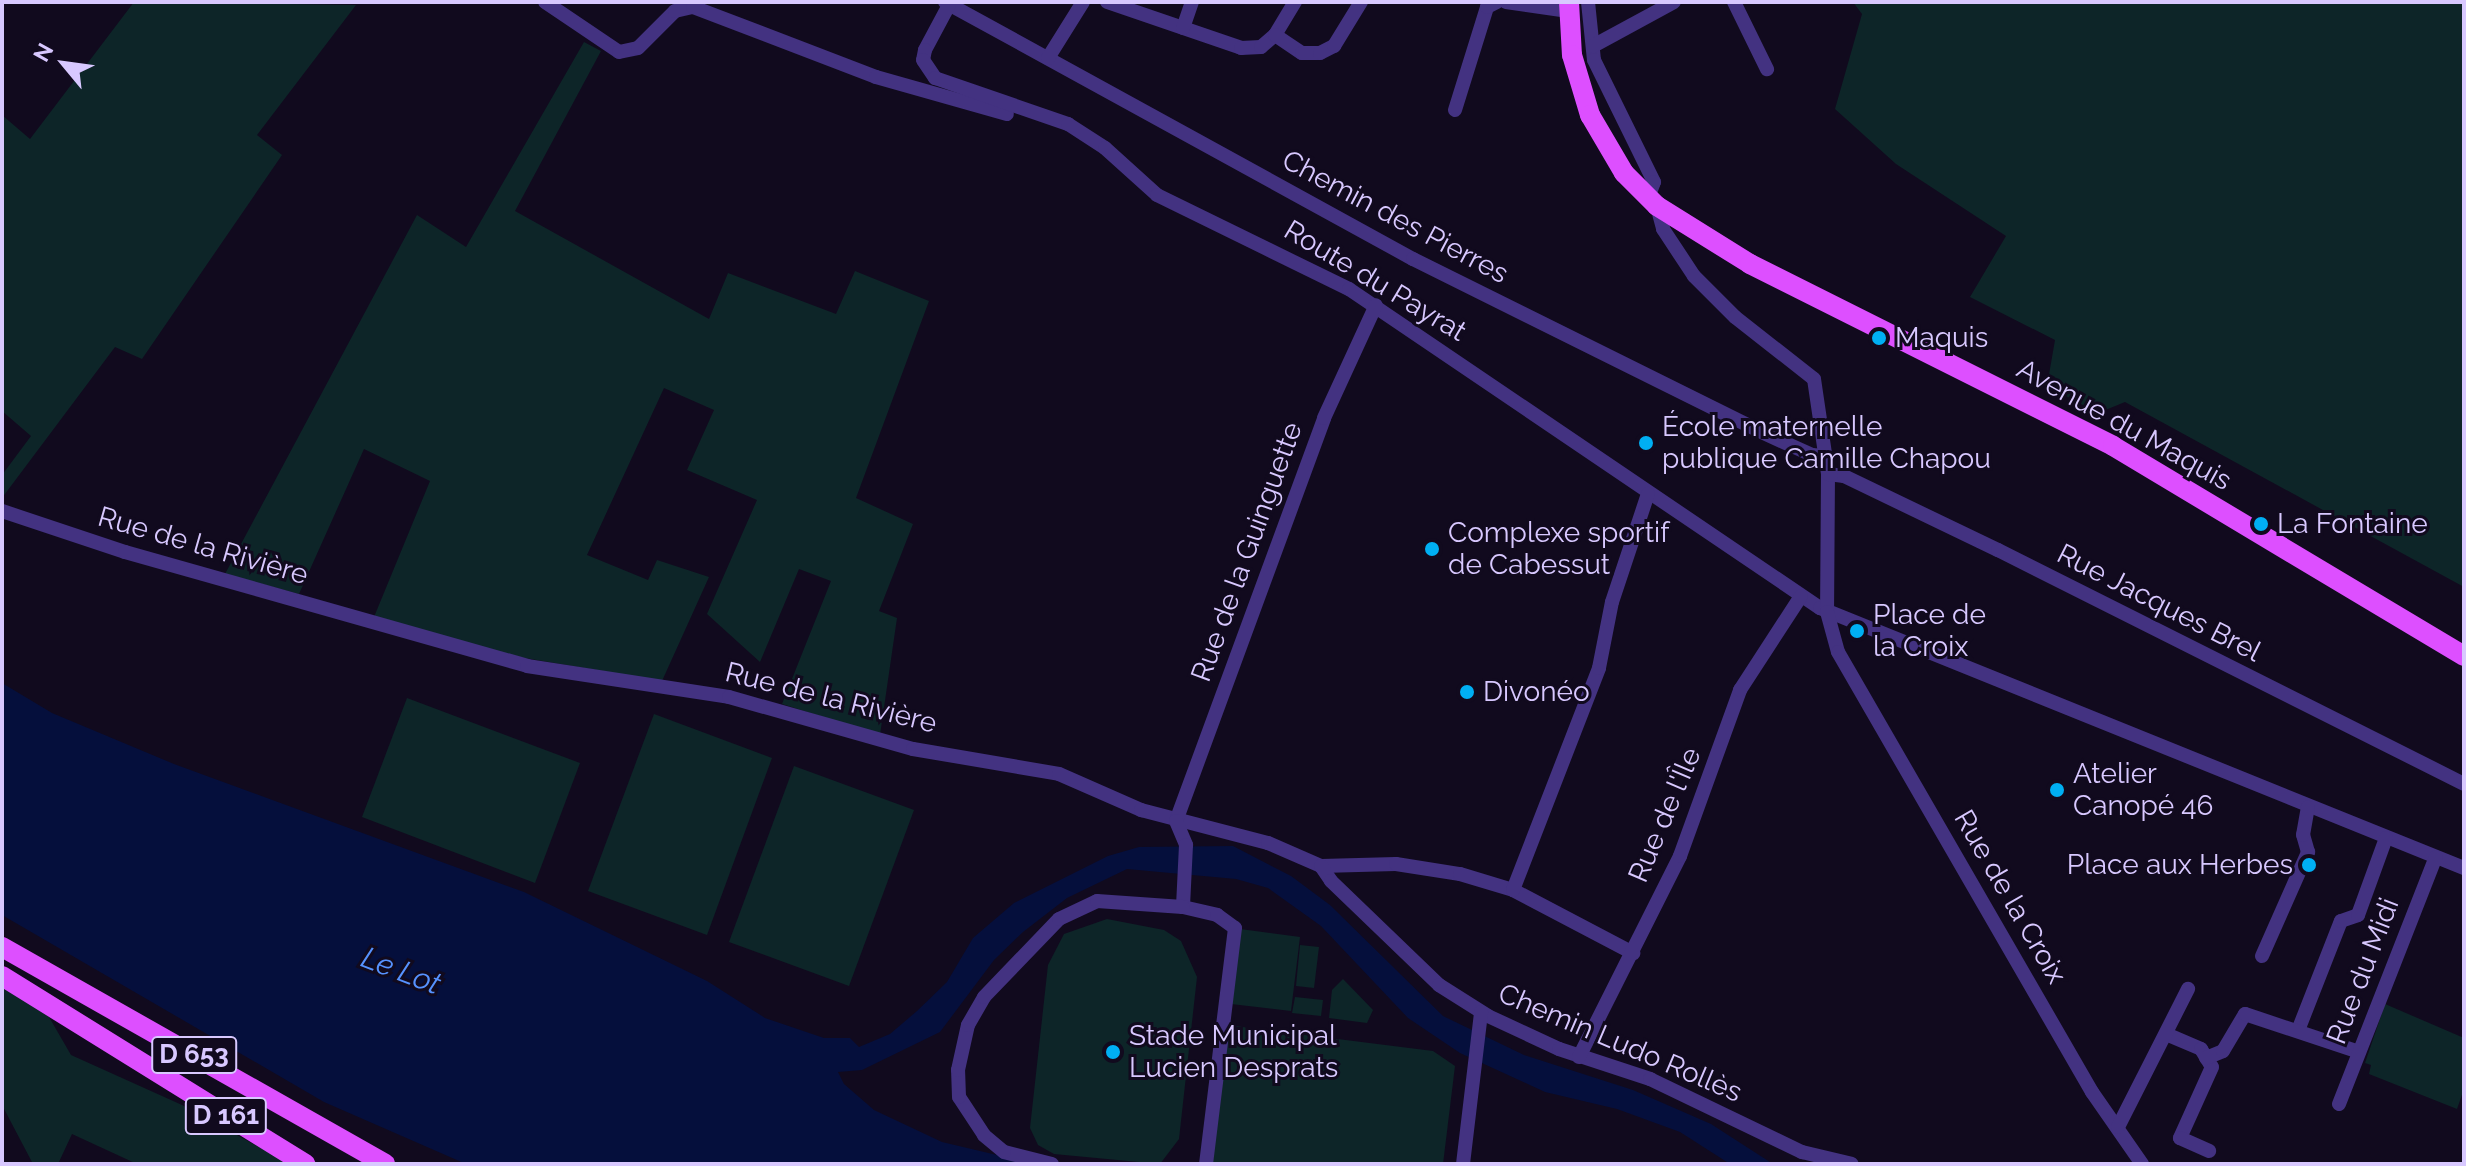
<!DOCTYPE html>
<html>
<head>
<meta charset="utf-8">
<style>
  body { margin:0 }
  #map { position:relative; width:2466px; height:1166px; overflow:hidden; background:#110a1e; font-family:Raleway,sans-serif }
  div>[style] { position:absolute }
  .green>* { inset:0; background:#0d2528 }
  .water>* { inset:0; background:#050f3c }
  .street>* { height:14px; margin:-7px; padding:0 7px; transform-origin:7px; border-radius:7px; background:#433281 }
  .primary>* { height:20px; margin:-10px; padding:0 10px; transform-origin:10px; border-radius:10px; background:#dd4fff }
  .dots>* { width:22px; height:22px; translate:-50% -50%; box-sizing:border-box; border:4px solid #110a1e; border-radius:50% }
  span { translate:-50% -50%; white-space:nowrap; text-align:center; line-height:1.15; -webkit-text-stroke:6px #110a1e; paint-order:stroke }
  .shield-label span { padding:2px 6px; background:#110a1e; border:2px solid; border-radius:6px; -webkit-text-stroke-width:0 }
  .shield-label { font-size:26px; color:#d8c8ff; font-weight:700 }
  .street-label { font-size:28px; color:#d8c8ff }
  .poi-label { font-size:28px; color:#d8c8ff }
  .left { translate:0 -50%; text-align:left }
  .right { translate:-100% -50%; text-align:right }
  .water-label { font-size:30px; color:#5692ff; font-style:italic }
  .frame { position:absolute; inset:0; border:4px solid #d8c8ff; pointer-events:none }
  .north { position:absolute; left:24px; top:24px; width:80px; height:80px; -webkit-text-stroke:6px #110a1e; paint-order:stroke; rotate:299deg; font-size:22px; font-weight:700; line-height:32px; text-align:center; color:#d8c8ff }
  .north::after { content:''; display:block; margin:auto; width:28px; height:36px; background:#d8c8ff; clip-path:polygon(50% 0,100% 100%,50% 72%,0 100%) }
</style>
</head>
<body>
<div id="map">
  <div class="green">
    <div style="clip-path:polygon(134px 2px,356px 5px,257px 135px,282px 155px,142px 359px,115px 347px,2px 498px,2px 475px,31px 436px,2px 411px,2px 115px,30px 139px)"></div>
    <div style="clip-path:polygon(1853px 2px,2464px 2px,2464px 587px,2125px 402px,2098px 413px,2047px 386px,2055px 340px,1970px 297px,2006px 236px,1896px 164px,1835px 109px,1862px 14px)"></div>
    <div style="clip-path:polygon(584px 42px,601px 51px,515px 211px,709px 319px,728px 273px,836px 314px,855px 271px,929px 301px,856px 498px,913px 524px,879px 611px,897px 618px,880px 735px,782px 704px,831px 581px,799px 569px,760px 662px,707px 614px,757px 500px,687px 470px,714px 410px,664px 388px,587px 555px,648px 580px,657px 560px,709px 577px,662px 681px,519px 657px,374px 617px,430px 481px,364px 449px,299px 594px,225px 574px,417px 215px,466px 247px)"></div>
    <div style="clip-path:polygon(407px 698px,580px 763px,535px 883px,362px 817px)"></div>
    <div style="clip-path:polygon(654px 714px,772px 758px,707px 935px,588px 891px)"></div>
    <div style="clip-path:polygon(794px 766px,914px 810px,849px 986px,729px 942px)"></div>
    <div style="clip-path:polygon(1107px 919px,1164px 930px,1181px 941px,1197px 977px,1179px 1139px,1160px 1164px,1054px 1154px,1038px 1145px,1030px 1128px,1048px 965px,1064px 934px)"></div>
    <div style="clip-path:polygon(1240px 929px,1300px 937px,1291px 1011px,1231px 1004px)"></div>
    <div style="clip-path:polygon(1300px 945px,1319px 947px,1314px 988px,1296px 986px)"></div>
    <div style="clip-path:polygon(1343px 979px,1373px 1010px,1367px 1023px,1329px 1018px,1332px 990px)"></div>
    <div style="clip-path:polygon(2px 987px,49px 1017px,71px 1055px,182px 1105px,290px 1164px,137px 1164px,72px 1134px,58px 1164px,33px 1164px,2px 1105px)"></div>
    <div style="clip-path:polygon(1295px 997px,1323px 1000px,1321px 1016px,1292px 1013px)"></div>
    <div style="clip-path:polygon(2385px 1004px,2464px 1038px,2464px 1089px,2457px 1109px,2369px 1074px,2371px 1065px,2365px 1063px)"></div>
    <div style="clip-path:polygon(1227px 1025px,1433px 1051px,1455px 1066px,1443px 1164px,1210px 1164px)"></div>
  </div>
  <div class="water">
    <div style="clip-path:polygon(2px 683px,52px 713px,174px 764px,524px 892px,707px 981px,765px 1018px,824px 1038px,850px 1038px,859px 1047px,890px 1034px,917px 1011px,947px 982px,973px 938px,1014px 903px,1108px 856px,1139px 847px,1233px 846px,1291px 876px,1330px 905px,1443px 1016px,1524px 1055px,1633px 1090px,1711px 1124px,1773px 1164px,1730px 1164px,1680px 1132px,1617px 1109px,1545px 1092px,1460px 1053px,1408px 1018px,1321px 926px,1268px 888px,1236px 879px,1127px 869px,1067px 898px,1023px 932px,994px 960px,940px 1032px,862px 1070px,838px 1072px,844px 1084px,874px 1110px,942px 1142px,1035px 1164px,466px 1164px,324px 1102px,2px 915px)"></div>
  </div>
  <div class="street">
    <div style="left:545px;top:2px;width:89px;rotate:34deg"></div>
    <div style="left:619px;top:52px;width:19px;rotate:-12deg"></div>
    <div style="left:638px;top:48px;width:52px;rotate:-45deg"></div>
    <div style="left:675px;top:11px;width:18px;rotate:-13deg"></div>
    <div style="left:693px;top:7px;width:196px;rotate:20.9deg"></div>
    <div style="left:876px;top:77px;width:136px;rotate:15.8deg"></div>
    <div style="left:945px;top:2px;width:534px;rotate:28.77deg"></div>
    <div style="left:1413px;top:259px;width:386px;rotate:26.4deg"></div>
    <div style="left:1759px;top:431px;width:58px;rotate:24.4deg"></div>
    <div style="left:1812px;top:455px;width:13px;rotate:4deg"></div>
    <div style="left:1107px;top:2px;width:142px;rotate:18.9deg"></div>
    <div style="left:1241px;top:48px;width:20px;rotate:-3deg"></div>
    <div style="left:1261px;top:47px;width:18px;rotate:-41deg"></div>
    <div style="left:1275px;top:35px;width:39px;rotate:-59deg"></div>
    <div style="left:1506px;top:2px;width:63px;rotate:8.3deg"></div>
    <div style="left:1588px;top:2px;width:58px;rotate:84.1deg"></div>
    <div style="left:1594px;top:60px;width:136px;rotate:63.8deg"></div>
    <div style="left:1654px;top:182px;width:17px;rotate:111deg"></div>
    <div style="left:1734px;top:2px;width:75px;rotate:63.8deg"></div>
    <div style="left:949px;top:5px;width:51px;rotate:118.1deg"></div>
    <div style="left:925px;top:50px;width:10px;rotate:101deg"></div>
    <div style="left:923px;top:60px;width:22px;rotate:56deg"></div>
    <div style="left:935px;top:78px;width:141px;rotate:19.1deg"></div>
    <div style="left:1068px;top:124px;width:44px;rotate:33deg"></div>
    <div style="left:1105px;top:148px;width:70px;rotate:42.1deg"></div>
    <div style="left:1157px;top:195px;width:214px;rotate:26.1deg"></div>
    <div style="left:1349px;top:289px;width:569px;rotate:34.11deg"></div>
    <div style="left:1820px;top:608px;width:695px;rotate:21.99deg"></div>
    <div style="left:1183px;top:28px;width:28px;rotate:-71deg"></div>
    <div style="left:1275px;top:35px;width:32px;rotate:34deg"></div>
    <div style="left:1302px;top:53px;width:18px"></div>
    <div style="left:1320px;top:53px;width:16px;rotate:-27deg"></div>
    <div style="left:1334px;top:46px;width:52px;rotate:-58.5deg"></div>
    <div style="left:1593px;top:46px;width:92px;rotate:-28.5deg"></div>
    <div style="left:1048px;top:58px;width:66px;rotate:-58deg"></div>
    <div style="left:1455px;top:110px;width:108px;rotate:-72.7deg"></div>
    <div style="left:1487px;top:7px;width:11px;rotate:-27deg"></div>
    <div style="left:1657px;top:206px;width:24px;rotate:75deg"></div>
    <div style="left:1663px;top:229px;width:56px;rotate:56.6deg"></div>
    <div style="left:1694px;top:276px;width:58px;rotate:45deg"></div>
    <div style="left:1735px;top:317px;width:100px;rotate:38.1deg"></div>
    <div style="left:1814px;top:379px;width:96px;rotate:81.6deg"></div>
    <div style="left:1828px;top:474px;width:138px;rotate:90.4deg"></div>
    <div style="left:1827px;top:612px;width:41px;rotate:74.6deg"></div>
    <div style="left:1838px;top:652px;width:508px;rotate:60deg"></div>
    <div style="left:2092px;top:1092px;width:88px;rotate:55.2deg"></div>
    <div style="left:1828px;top:474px;width:16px;rotate:7deg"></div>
    <div style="left:1844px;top:476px;width:171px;rotate:25.7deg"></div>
    <div style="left:1998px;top:550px;width:521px;rotate:26.66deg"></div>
    <div style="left:2px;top:511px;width:130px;rotate:18.4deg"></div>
    <div style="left:125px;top:552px;width:418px;rotate:15.8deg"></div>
    <div style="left:527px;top:666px;width:204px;rotate:8.7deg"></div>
    <div style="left:729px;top:697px;width:191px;rotate:15.8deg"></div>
    <div style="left:913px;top:749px;width:148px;rotate:9.7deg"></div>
    <div style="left:1059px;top:774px;width:90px;rotate:23.7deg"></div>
    <div style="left:1141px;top:810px;width:131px;rotate:14.6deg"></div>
    <div style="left:1268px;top:843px;width:58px;rotate:23.5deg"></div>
    <div style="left:1321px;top:866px;width:75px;rotate:-1.5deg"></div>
    <div style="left:1396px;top:864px;width:65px;rotate:8.9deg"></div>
    <div style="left:1460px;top:874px;width:55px;rotate:16.8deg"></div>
    <div style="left:1513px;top:890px;width:136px;rotate:27.7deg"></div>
    <div style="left:1176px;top:821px;width:429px;rotate:-69.8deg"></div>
    <div style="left:1324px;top:418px;width:124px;rotate:-65.3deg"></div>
    <div style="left:1176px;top:821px;width:26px;rotate:67deg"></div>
    <div style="left:1186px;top:845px;width:62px;rotate:92.8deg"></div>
    <div style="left:1183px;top:907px;width:35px;rotate:13deg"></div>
    <div style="left:1217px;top:915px;width:22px;rotate:36deg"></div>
    <div style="left:1235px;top:928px;width:238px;rotate:97deg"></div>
    <div style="left:1321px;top:866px;width:18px;rotate:56deg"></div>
    <div style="left:1331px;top:881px;width:150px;rotate:43.9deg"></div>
    <div style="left:1439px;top:985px;width:58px;rotate:32.3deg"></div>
    <div style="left:1488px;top:1016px;width:78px;rotate:24.9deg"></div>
    <div style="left:1559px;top:1049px;width:96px;rotate:18.2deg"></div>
    <div style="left:1650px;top:1079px;width:169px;rotate:25.7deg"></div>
    <div style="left:1802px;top:1152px;width:51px;rotate:13.5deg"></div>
    <div style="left:1513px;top:890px;width:238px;rotate:-68.8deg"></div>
    <div style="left:1599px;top:668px;width:67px;rotate:-78.9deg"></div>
    <div style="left:1612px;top:602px;width:114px;rotate:-71.6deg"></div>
    <div style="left:2262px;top:956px;width:114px;rotate:-66.1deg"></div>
    <div style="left:2308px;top:852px;width:18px;rotate:-106deg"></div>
    <div style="left:2303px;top:835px;width:28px;rotate:-80deg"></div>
    <div style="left:2299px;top:1028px;width:115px;rotate:-68.6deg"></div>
    <div style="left:2341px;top:921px;width:18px;rotate:-19deg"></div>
    <div style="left:2358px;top:915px;width:82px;rotate:-70deg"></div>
    <div style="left:2166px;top:1034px;width:38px;rotate:23deg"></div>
    <div style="left:2201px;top:1049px;width:21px;rotate:59deg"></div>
    <div style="left:2212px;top:1067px;width:78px;rotate:114.3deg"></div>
    <div style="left:2180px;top:1138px;width:32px;rotate:24deg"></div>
    <div style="left:1579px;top:1057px;width:225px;rotate:-63.3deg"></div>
    <div style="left:1680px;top:856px;width:177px;rotate:-70.1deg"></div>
    <div style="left:1740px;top:690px;width:112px;rotate:-57deg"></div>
    <div style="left:2206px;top:1058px;width:18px;rotate:-22deg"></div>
    <div style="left:2223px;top:1051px;width:43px;rotate:-59.3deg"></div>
    <div style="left:2245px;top:1014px;width:120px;rotate:18.4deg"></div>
    <div style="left:2339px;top:1104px;width:265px;rotate:-68.6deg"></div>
    <div style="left:2118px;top:1127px;width:155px;rotate:-63.1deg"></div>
    <div style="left:1052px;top:1164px;width:49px;rotate:-166deg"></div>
    <div style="left:1004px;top:1152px;width:26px;rotate:-140deg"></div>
    <div style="left:984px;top:1135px;width:45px;rotate:-123.3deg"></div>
    <div style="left:959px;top:1097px;width:27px;rotate:-92deg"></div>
    <div style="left:958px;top:1070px;width:46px;rotate:-77.5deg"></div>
    <div style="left:968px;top:1025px;width:32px;rotate:-60deg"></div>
    <div style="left:984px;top:997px;width:108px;rotate:-46.1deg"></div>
    <div style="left:1059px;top:919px;width:42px;rotate:-25.3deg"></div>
    <div style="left:1097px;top:901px;width:86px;rotate:4deg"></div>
    <div style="left:1463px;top:1164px;width:153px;rotate:-83.2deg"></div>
  </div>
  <div class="primary">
    <div style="left:1569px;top:2px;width:53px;rotate:86.8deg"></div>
    <div style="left:1572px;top:55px;width:63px;rotate:73.3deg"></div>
    <div style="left:1590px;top:115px;width:67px;rotate:59.6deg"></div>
    <div style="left:1624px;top:173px;width:47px;rotate:45deg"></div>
    <div style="left:1657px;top:206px;width:110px;rotate:31.9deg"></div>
    <div style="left:1750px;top:264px;width:406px;rotate:26.6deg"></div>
    <div style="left:2113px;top:446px;width:409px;rotate:30.9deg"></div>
    <div style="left:2px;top:947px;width:440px;rotate:29.5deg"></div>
    <div style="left:2px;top:976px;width:357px;rotate:31.8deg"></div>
  </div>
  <div class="dots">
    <div style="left:1879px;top:338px;background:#00aff3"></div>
    <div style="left:1646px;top:443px;background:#00aff3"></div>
    <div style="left:2261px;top:524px;background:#00aff3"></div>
    <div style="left:1432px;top:549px;background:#00aff3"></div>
    <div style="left:1857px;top:631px;background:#00aff3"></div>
    <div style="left:1467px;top:692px;background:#00aff3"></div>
    <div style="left:2057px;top:790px;background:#00aff3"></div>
    <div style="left:2309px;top:865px;background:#00aff3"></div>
    <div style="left:1113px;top:1052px;background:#00aff3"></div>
  </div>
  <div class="shield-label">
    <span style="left:194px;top:1055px">D 653</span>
    <span style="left:226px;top:1116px">D 161</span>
  </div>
  <div class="street-label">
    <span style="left:1395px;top:217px;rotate:28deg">Chemin des Pierres</span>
    <span style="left:1375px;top:281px;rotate:31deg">Route du Payrat</span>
    <span style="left:2124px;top:425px;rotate:29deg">Avenue du Maquis</span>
    <span style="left:203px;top:546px;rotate:16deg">Rue de la Rivière</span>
    <span style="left:1247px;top:552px;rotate:-70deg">Rue de la Guinguette</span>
    <span style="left:2159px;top:603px;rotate:27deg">Rue Jacques Brel</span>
    <span style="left:831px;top:698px;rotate:14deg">Rue de la Rivière</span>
    <span style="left:1665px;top:815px;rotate:-67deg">Rue de l'Île</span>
    <span style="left:2010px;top:897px;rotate:60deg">Rue de la Croix</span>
    <span style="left:2363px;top:971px;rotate:-69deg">Rue du Midi</span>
    <span style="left:1620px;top:1043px;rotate:23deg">Chemin Ludo Rollès</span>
  </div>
  <div class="poi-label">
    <span class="left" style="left:1895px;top:338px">Maquis</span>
    <span class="left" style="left:1662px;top:443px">École maternelle<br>publique Camille Chapou</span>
    <span class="left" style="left:2277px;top:524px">La Fontaine</span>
    <span class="left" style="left:1448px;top:549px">Complexe sportif<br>de Cabessut</span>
    <span class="left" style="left:1873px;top:631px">Place de<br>la Croix</span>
    <span class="left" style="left:1483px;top:692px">Divonéo</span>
    <span class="left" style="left:2073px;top:790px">Atelier<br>Canopé 46</span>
    <span class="right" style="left:2293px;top:865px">Place aux Herbes</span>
    <span class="left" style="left:1129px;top:1052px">Stade Municipal<br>Lucien Desprats</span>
  </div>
  <div class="water-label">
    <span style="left:401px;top:971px;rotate:21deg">Le Lot</span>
  </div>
  <div class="frame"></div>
  <div class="north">N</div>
</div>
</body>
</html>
